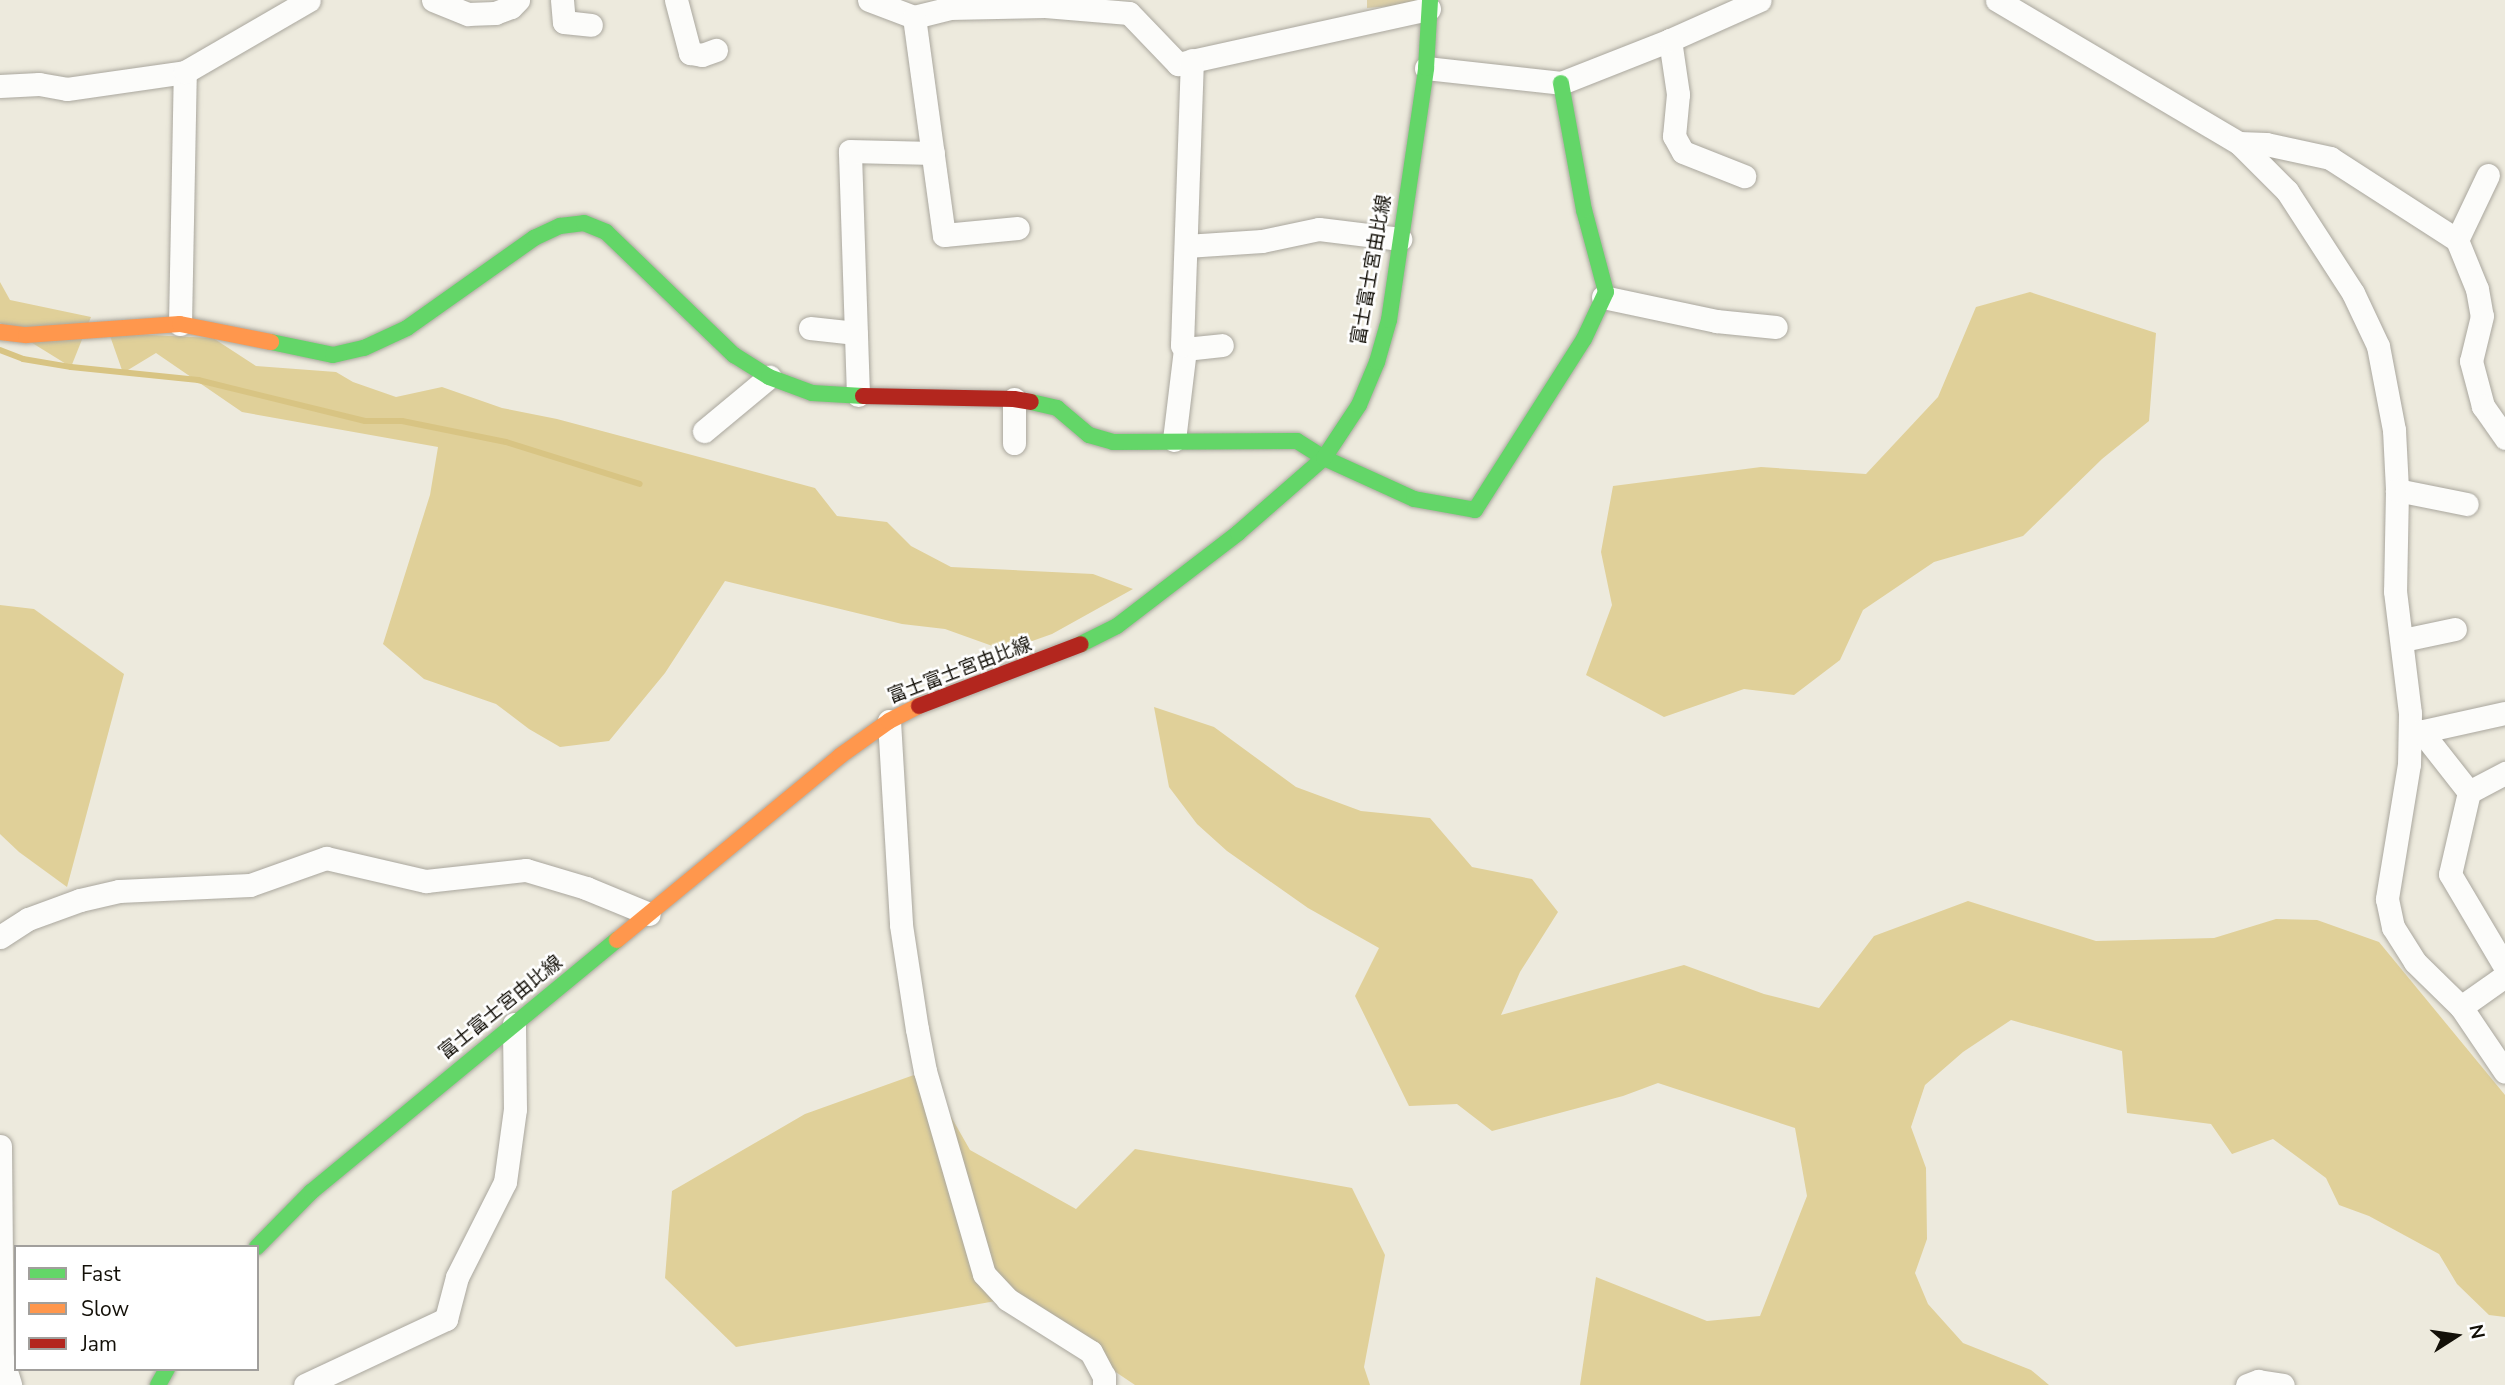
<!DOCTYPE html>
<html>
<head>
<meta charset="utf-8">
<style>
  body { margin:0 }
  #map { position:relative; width:2505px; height:1385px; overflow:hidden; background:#edeadd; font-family:"Nunito Sans","Noto Sans JP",sans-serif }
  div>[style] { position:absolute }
  .green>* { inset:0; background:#ded1a8 }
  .forest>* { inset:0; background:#e0d099 }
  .stream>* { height:6px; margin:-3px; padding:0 3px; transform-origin:3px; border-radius:3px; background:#d8c483 }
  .roads { filter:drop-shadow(0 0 2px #aaa79e) drop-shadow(0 0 2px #aaa79e) }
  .street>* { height:23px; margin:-11.5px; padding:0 11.5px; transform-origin:11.5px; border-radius:11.5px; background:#fcfcfa }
  .fast>* { height:16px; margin:-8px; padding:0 8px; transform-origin:8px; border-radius:8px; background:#63d668 }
  .slow>* { height:16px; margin:-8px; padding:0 8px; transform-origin:8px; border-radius:8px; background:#ff974d }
  .jam>* { height:16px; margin:-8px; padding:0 8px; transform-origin:8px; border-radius:8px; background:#b3261e }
  span { translate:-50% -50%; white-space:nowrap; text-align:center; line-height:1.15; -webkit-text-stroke:5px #fff; paint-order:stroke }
  .street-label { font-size:19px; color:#131008 }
  .legend { position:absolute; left:14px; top:1245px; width:245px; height:126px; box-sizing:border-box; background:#fff; border:2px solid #a19f9c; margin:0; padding:9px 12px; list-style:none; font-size:21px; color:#131008 }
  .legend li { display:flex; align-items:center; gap:14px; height:35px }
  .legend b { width:35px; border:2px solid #a19f9c }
  .north { position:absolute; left:2421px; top:1301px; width:70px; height:70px; -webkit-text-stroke:5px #fff; paint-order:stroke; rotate:78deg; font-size:19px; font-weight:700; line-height:28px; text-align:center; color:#131008 }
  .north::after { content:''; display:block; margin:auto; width:24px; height:32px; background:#131008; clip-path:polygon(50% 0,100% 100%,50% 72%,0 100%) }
</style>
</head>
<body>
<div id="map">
  <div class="green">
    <div style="clip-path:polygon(1367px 0,1417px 0,1404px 5px,1367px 8px)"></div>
  </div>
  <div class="forest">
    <div style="clip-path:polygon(0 282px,10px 300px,91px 317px,71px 367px,0 323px)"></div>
    <div style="clip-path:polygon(2030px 292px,2156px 333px,2149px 421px,2102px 459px,2023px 536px,1934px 562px,1863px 610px,1840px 660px,1794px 695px,1744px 689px,1664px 717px,1586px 675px,1612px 605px,1601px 552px,1613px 486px,1761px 467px,1866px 474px,1938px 397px,1976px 307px)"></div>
    <div style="clip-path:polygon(109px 333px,213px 338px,256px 366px,336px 372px,353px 382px,396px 397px,442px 387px,502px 408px,557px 419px,815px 488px,837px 516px,887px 522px,911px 546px,951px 567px,1093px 574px,1133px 589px,1052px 634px,1018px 646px,998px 648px,945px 629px,902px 624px,725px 581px,665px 673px,609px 741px,560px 747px,529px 729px,496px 704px,424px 679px,383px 644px,430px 495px,438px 447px,242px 412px,156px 353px,123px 373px)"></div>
    <div style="clip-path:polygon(0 605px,34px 609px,124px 674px,67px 887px,19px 852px,0 834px)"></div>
    <div style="clip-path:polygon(1154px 707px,1214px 727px,1296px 787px,1361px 811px,1430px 818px,1472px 867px,1532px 879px,1558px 912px,1520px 972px,1501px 1015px,1684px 965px,1764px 994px,1819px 1008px,1874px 936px,1968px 901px,2096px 941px,2214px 938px,2276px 919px,2317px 920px,2379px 942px,2505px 1095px,2505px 1317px,2489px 1315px,2457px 1284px,2439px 1254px,2369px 1216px,2339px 1205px,2326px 1178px,2273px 1139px,2232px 1154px,2211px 1124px,2127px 1113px,2122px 1051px,2011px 1020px,1963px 1052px,1925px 1085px,1911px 1127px,1926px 1168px,1927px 1239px,1915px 1273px,1928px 1304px,1963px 1343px,2031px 1370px,2049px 1385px,1580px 1385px,1596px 1277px,1707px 1321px,1760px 1316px,1807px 1196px,1795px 1128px,1658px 1083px,1623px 1096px,1492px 1131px,1457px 1104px,1409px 1106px,1355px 996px,1379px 948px,1308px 908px,1227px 851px,1197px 824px,1169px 787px)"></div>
    <div style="clip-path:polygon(925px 1071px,970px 1150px,1076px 1209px,1135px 1149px,1352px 1188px,1385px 1255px,1364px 1367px,1370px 1385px,1135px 1385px,1007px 1299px,736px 1347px,665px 1278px,672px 1191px,805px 1114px)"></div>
  </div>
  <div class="stream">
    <div style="left:0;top:350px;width:25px;rotate:21deg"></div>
    <div style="left:23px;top:359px;width:49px;rotate:9.5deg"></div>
    <div style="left:71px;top:367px;width:128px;rotate:5.8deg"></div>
    <div style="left:198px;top:380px;width:172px;rotate:13.8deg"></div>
    <div style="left:365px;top:421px;width:37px"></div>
    <div style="left:402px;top:421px;width:106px;rotate:11.4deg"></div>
    <div style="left:506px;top:442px;width:140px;rotate:17.4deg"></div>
  </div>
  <div class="roads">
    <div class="street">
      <div style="left:433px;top:0;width:38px;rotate:22deg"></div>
      <div style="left:468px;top:14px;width:27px;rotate:-2deg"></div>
      <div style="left:495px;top:13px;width:17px;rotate:-21deg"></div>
      <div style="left:511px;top:7px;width:10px;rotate:-45deg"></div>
      <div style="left:562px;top:0;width:22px;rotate:85deg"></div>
      <div style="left:564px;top:22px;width:27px;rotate:6deg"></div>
      <div style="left:676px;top:0;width:55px;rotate:75.2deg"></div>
      <div style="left:690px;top:53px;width:12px;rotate:9deg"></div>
      <div style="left:702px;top:55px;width:15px;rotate:-20deg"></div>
      <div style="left:869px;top:0;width:48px;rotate:20.7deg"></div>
      <div style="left:914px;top:17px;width:36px;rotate:-14deg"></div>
      <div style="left:949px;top:8px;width:96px;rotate:-1.2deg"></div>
      <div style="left:1045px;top:6px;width:84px;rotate:4.8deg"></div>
      <div style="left:1129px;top:13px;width:71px;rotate:46.1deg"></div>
      <div style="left:1178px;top:64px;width:257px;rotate:-12.4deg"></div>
      <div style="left:1997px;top:0;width:281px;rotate:30.6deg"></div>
      <div style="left:2239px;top:143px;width:68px;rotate:45deg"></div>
      <div style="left:2287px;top:191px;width:121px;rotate:57.1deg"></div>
      <div style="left:2353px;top:293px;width:59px;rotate:64.7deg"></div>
      <div style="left:2378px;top:346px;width:86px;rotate:79.2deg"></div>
      <div style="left:2394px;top:430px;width:60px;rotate:87.1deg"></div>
      <div style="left:2397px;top:490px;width:101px;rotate:91.1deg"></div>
      <div style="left:2395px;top:591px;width:123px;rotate:83deg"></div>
      <div style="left:2410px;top:713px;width:51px;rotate:91.1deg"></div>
      <div style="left:2409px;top:764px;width:137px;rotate:99.3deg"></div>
      <div style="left:2387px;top:899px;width:29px;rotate:78deg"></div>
      <div style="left:2393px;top:927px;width:41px;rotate:57.8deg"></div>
      <div style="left:2415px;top:962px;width:64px;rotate:44.4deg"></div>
      <div style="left:2461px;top:1007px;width:78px;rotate:55.9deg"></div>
      <div style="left:914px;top:17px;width:220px;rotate:82.2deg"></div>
      <div style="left:944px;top:235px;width:74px;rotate:-5.4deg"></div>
      <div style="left:1670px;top:40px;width:55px;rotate:81.6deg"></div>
      <div style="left:1678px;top:94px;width:42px;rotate:95.4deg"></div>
      <div style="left:1674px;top:136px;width:18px;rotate:61deg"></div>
      <div style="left:1683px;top:152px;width:66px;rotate:21.5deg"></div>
      <div style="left:1426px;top:68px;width:136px;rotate:6.3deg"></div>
      <div style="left:1561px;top:83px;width:117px;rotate:-21.5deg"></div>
      <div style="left:1670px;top:40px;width:98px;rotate:-24deg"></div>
      <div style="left:0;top:86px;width:39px;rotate:-3deg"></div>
      <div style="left:39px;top:84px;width:28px;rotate:10deg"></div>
      <div style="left:67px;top:89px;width:119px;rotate:-8.2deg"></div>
      <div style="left:2239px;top:143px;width:27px;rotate:2deg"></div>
      <div style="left:2266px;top:144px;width:66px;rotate:12.3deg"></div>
      <div style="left:2330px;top:158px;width:151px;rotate:32.8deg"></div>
      <div style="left:2457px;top:240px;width:53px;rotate:67.8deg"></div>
      <div style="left:2477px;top:289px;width:27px;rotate:80deg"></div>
      <div style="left:2482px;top:316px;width:46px;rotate:103.7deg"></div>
      <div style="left:2471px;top:361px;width:47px;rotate:75.1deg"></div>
      <div style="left:2483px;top:406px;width:39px;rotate:55deg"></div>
      <div style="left:2457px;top:240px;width:72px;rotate:-64.5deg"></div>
      <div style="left:1186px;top:246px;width:76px;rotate:-3.8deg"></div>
      <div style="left:1262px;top:241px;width:58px;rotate:-11.9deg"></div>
      <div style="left:1319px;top:229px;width:82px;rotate:7deg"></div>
      <div style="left:1603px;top:297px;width:116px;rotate:12deg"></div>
      <div style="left:1716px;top:321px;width:60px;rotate:5.7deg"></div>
      <div style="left:180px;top:324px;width:252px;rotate:-88.9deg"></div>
      <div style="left:185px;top:72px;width:143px;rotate:-30.1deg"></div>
      <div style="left:810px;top:328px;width:46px;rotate:6.2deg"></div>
      <div style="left:1185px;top:349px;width:37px;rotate:-6deg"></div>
      <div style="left:858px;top:395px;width:244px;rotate:-91.9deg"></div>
      <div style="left:850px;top:151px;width:83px;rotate:1.4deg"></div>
      <div style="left:1014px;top:399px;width:44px;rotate:90deg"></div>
      <div style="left:704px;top:431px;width:85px;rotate:-39.7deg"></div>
      <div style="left:1174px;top:440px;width:92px;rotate:-83.1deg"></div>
      <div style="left:1185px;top:349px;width:5px;rotate:-127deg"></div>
      <div style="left:1182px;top:345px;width:285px;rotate:-88deg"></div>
      <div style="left:2397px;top:490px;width:71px;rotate:11.3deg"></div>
      <div style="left:2403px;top:640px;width:53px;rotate:-11.9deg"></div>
      <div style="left:889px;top:721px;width:204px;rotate:86.6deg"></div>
      <div style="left:901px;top:925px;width:105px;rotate:81.3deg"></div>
      <div style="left:917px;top:1029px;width:43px;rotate:79.2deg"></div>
      <div style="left:925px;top:1071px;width:211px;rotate:73.8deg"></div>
      <div style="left:984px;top:1274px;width:34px;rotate:47deg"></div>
      <div style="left:1007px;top:1299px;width:99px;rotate:32.2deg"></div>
      <div style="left:1091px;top:1352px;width:27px;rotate:62deg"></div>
      <div style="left:1104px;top:1376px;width:9px;rotate:90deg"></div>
      <div style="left:2421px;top:731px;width:78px;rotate:51.8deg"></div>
      <div style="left:2469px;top:792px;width:41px;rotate:-27.8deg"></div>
      <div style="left:2410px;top:734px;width:97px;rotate:-12.5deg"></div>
      <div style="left:2469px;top:792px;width:84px;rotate:103deg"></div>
      <div style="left:2450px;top:874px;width:108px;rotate:59.4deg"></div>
      <div style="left:0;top:937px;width:33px;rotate:-33deg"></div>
      <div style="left:28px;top:919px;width:55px;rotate:-20.1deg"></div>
      <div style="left:80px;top:900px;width:40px;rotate:-13deg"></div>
      <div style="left:119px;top:891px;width:131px;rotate:-2.6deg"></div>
      <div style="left:250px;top:885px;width:81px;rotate:-19.6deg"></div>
      <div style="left:326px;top:858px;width:103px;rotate:13deg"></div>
      <div style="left:426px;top:881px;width:101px;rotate:-6.3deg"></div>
      <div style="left:526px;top:870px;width:63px;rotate:16.7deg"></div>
      <div style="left:586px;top:888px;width:68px;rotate:22.4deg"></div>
      <div style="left:2461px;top:1007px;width:54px;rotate:-35.2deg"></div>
      <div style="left:0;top:1146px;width:212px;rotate:89.5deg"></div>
      <div style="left:2px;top:1358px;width:28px;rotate:73deg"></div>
      <div style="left:305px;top:1385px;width:156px;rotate:-25.1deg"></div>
      <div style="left:446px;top:1319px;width:43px;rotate:-75.3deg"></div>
      <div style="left:457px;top:1277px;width:106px;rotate:-63.2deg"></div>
      <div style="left:505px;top:1182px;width:74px;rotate:-82.2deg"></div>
      <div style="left:515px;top:1109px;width:85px;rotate:-90.7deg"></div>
      <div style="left:2247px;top:1385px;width:12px;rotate:-20deg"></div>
      <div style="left:2258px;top:1381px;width:25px;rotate:9deg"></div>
    </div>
    <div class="fast">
      <div style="left:271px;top:342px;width:63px;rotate:11.8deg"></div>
      <div style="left:333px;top:355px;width:32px;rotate:-13deg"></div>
      <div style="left:364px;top:348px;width:47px;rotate:-24.9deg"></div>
      <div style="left:407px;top:328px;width:156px;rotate:-35.3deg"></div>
      <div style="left:534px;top:238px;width:29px;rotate:-25deg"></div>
      <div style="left:560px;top:226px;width:24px;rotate:-7deg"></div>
      <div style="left:584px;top:223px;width:24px;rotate:22deg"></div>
      <div style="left:606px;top:232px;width:178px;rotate:43.9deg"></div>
      <div style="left:734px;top:355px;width:41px;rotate:32.2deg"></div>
      <div style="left:769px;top:377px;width:46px;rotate:20.4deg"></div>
      <div style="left:812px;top:393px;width:51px;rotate:3.4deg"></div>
      <div style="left:1031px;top:402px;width:27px;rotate:13deg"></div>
      <div style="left:1057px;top:408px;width:42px;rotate:40.2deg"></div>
      <div style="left:1089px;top:435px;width:25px;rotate:16deg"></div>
      <div style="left:1113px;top:442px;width:184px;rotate:-0.3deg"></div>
      <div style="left:1297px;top:441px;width:32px;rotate:32deg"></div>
      <div style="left:1324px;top:458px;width:99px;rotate:24.5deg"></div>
      <div style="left:1414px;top:499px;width:62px;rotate:10.2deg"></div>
      <div style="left:1475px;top:510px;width:203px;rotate:-57.5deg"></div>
      <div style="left:1584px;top:339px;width:52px;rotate:-64.9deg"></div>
      <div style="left:1606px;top:292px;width:85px;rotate:-105deg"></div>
      <div style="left:1584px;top:210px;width:129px;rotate:-100.3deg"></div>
      <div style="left:1081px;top:644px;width:40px;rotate:-26.6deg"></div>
      <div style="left:1117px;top:626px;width:153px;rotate:-37.5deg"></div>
      <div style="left:1238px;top:533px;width:114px;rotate:-41.1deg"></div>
      <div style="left:1324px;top:458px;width:64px;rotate:-56.6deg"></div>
      <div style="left:1359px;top:405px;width:47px;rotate:-67.3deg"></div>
      <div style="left:1377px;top:362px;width:44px;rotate:-74.1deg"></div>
      <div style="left:1389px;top:320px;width:255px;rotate:-81.6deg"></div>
      <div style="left:1426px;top:68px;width:68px;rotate:-86.6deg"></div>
      <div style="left:257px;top:1247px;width:77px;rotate:-45.5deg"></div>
      <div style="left:311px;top:1192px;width:396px;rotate:-39.5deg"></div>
      <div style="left:158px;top:1385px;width:18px;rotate:-61deg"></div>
    </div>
    <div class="slow">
      <div style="left:0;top:332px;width:26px;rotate:7deg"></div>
      <div style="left:26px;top:335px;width:154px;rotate:-4.1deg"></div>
      <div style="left:180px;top:324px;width:93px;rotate:11.2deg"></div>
      <div style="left:617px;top:940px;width:289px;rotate:-39.5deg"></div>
      <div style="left:840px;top:756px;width:60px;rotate:-35.5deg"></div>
      <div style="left:889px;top:721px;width:34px;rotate:-27deg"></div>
    </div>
    <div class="jam">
      <div style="left:863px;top:396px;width:151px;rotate:1.1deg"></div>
      <div style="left:1014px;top:399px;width:17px;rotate:10deg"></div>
      <div style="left:919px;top:706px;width:173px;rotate:-20.9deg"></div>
    </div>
  </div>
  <div class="street-label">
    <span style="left:1372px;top:270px;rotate:-80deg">富士富士宮由比線</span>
    <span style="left:960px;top:671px;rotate:-21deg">富士富士宮由比線</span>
    <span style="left:501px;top:1008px;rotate:-39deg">富士富士宮由比線</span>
  </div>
  <ul class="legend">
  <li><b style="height:9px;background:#63d668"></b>Fast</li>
  <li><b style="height:9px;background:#ff974d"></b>Slow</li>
  <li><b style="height:9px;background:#b3261e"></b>Jam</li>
  </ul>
  <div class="north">N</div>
</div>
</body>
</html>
